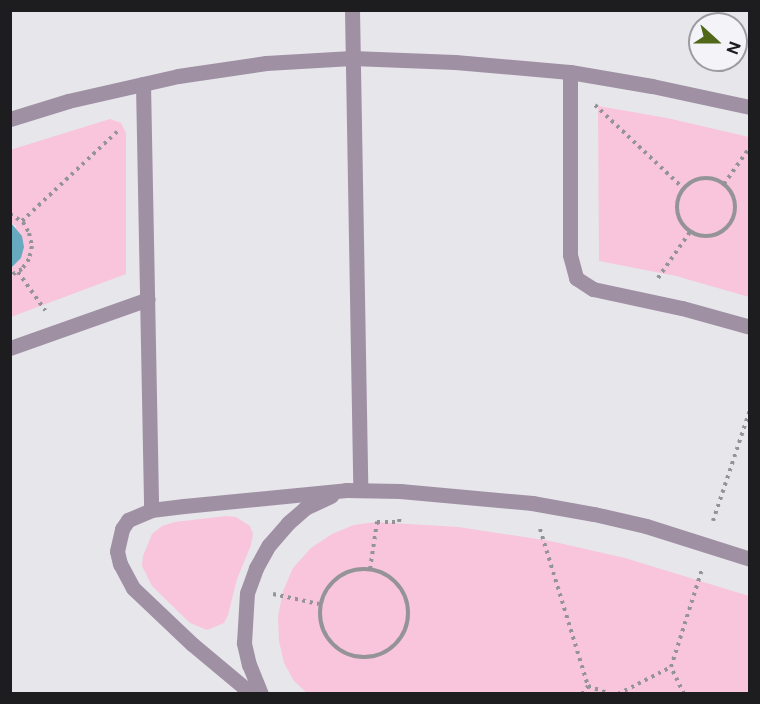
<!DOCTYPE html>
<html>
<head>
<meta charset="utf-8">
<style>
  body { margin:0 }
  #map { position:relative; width:760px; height:704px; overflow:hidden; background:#e6e6eb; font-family:"Public Sans",sans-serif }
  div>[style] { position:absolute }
  .green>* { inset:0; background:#f9c5dc }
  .water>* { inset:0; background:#67a9bf }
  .path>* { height:4px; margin-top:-2px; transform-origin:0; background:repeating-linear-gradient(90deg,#949498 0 3px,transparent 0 7.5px) }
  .path>.ring { margin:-2px; padding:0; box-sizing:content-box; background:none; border:4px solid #949498; border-radius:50% }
  .street>* { height:15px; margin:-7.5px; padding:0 7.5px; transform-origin:7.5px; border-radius:7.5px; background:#a090a4 }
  span { translate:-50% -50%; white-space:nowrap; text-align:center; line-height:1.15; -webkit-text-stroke:6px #f3f3f8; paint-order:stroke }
  .frame { position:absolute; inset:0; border:12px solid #1d1d1f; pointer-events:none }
  .north { position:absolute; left:688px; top:12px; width:60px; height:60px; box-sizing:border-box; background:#f3f3f8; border:2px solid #9d9da1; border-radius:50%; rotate:111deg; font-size:16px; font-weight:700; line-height:24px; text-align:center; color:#1d1d1f }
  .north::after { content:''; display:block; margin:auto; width:21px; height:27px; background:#506818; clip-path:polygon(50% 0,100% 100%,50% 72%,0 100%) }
</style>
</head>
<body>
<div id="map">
  <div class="green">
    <div style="clip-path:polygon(598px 106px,667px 118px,749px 137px,749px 297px,676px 276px,599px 261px)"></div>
    <div style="clip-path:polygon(110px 119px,121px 123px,126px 133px,126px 274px,11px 317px,11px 268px,13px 267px,16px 226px,11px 223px,10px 150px)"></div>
    <div style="clip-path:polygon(226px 516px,236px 517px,250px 526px,253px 534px,251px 545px,237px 579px,228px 615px,224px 623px,207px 630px,190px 623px,152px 586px,142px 566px,143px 556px,152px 534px,162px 526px,175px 522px)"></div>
    <div style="clip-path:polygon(376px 522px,458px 527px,550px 541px,625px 558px,749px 596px,749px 693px,307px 693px,294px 681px,284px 663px,279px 641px,278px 616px,283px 591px,293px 568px,311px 548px,332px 534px,354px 525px)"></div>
  </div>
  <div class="water">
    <div style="clip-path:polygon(11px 223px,22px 236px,24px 247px,21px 258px,11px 268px)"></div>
  </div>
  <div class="path">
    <div style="left:595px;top:105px;width:122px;rotate:43.3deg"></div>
    <div class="ring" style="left:677px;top:178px;width:54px;height:54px"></div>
    <div style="left:724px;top:184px;width:45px;rotate:-54.9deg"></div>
    <div style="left:10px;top:214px;width:15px;rotate:32deg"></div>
    <div style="left:23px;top:222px;width:13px;rotate:61deg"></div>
    <div style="left:29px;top:233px;width:13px;rotate:77deg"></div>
    <div style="left:32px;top:246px;width:13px;rotate:103deg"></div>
    <div style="left:29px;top:259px;width:12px;rotate:125deg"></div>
    <div style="left:22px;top:269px;width:14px;rotate:150deg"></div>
    <div style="left:22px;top:221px;width:132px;rotate:-43.2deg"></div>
    <div style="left:18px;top:272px;width:47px;rotate:54.6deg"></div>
    <div style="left:658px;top:278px;width:56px;rotate:-55.2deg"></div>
    <div style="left:713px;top:521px;width:117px;rotate:-71.6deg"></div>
    <div style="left:540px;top:529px;width:164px;rotate:73deg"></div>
    <div class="ring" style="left:320px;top:569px;width:84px;height:84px"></div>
    <div style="left:370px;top:569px;width:48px;rotate:-81.5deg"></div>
    <div style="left:377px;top:522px;width:22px"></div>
    <div style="left:399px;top:522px;width:7px;rotate:-82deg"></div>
    <div style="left:273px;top:594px;width:47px;rotate:12.3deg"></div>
    <div style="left:588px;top:686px;width:23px;rotate:20deg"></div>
    <div style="left:582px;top:694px;width:10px;rotate:-53deg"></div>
    <div style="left:618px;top:694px;width:59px;rotate:-27deg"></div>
    <div style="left:684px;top:694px;width:30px;rotate:-116deg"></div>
    <div style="left:671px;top:667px;width:103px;rotate:-72.4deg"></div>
  </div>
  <div class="street">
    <div style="left:352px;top:10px;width:480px;rotate:89deg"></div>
    <div style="left:570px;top:72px;width:183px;rotate:90deg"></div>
    <div style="left:570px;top:255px;width:24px;rotate:75deg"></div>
    <div style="left:576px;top:278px;width:20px;rotate:33deg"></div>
    <div style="left:593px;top:289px;width:91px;rotate:12.1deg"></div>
    <div style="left:682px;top:308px;width:71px;rotate:15.6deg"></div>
    <div style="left:143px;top:84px;width:426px;rotate:88.9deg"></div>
    <div style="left:10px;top:119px;width:61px;rotate:-17.2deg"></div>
    <div style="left:68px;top:101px;width:113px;rotate:-12.8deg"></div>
    <div style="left:178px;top:76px;width:89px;rotate:-8.4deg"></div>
    <div style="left:266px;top:63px;width:86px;rotate:-3.3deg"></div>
    <div style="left:352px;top:58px;width:103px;rotate:2.2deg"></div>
    <div style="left:455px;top:62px;width:115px;rotate:5deg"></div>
    <div style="left:570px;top:72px;width:83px;rotate:9.7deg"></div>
    <div style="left:652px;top:86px;width:100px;rotate:12.1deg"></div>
    <div style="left:10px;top:348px;width:146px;rotate:-19.5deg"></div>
    <div style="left:252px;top:694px;width:78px;rotate:-140.2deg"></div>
    <div style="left:192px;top:644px;width:81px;rotate:-136.5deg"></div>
    <div style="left:133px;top:588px;width:27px;rotate:-118deg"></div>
    <div style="left:120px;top:564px;width:13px;rotate:-103deg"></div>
    <div style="left:117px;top:551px;width:23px;rotate:-77deg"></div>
    <div style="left:122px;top:529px;width:11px;rotate:-56deg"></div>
    <div style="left:128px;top:520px;width:25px;rotate:-23deg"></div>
    <div style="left:151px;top:510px;width:33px;rotate:-7deg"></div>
    <div style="left:184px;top:506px;width:163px;rotate:-5.6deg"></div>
    <div style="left:346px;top:490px;width:54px;rotate:1.1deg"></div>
    <div style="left:400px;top:491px;width:133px;rotate:5.2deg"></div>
    <div style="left:532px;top:503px;width:63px;rotate:10.1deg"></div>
    <div style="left:594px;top:514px;width:53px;rotate:13deg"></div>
    <div style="left:646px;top:526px;width:109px;rotate:17.6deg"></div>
    <div style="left:261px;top:694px;width:31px;rotate:-112deg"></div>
    <div style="left:249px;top:665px;width:23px;rotate:-103deg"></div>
    <div style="left:244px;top:643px;width:50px;rotate:-86.6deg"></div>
    <div style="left:247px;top:593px;width:27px;rotate:-70deg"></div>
    <div style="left:256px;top:568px;width:26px;rotate:-61deg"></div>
    <div style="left:269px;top:545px;width:29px;rotate:-49deg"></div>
    <div style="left:288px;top:523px;width:23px;rotate:-41deg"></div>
    <div style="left:305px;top:508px;width:29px;rotate:-25deg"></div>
  </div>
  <div class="frame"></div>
  <div class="north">N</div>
</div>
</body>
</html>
